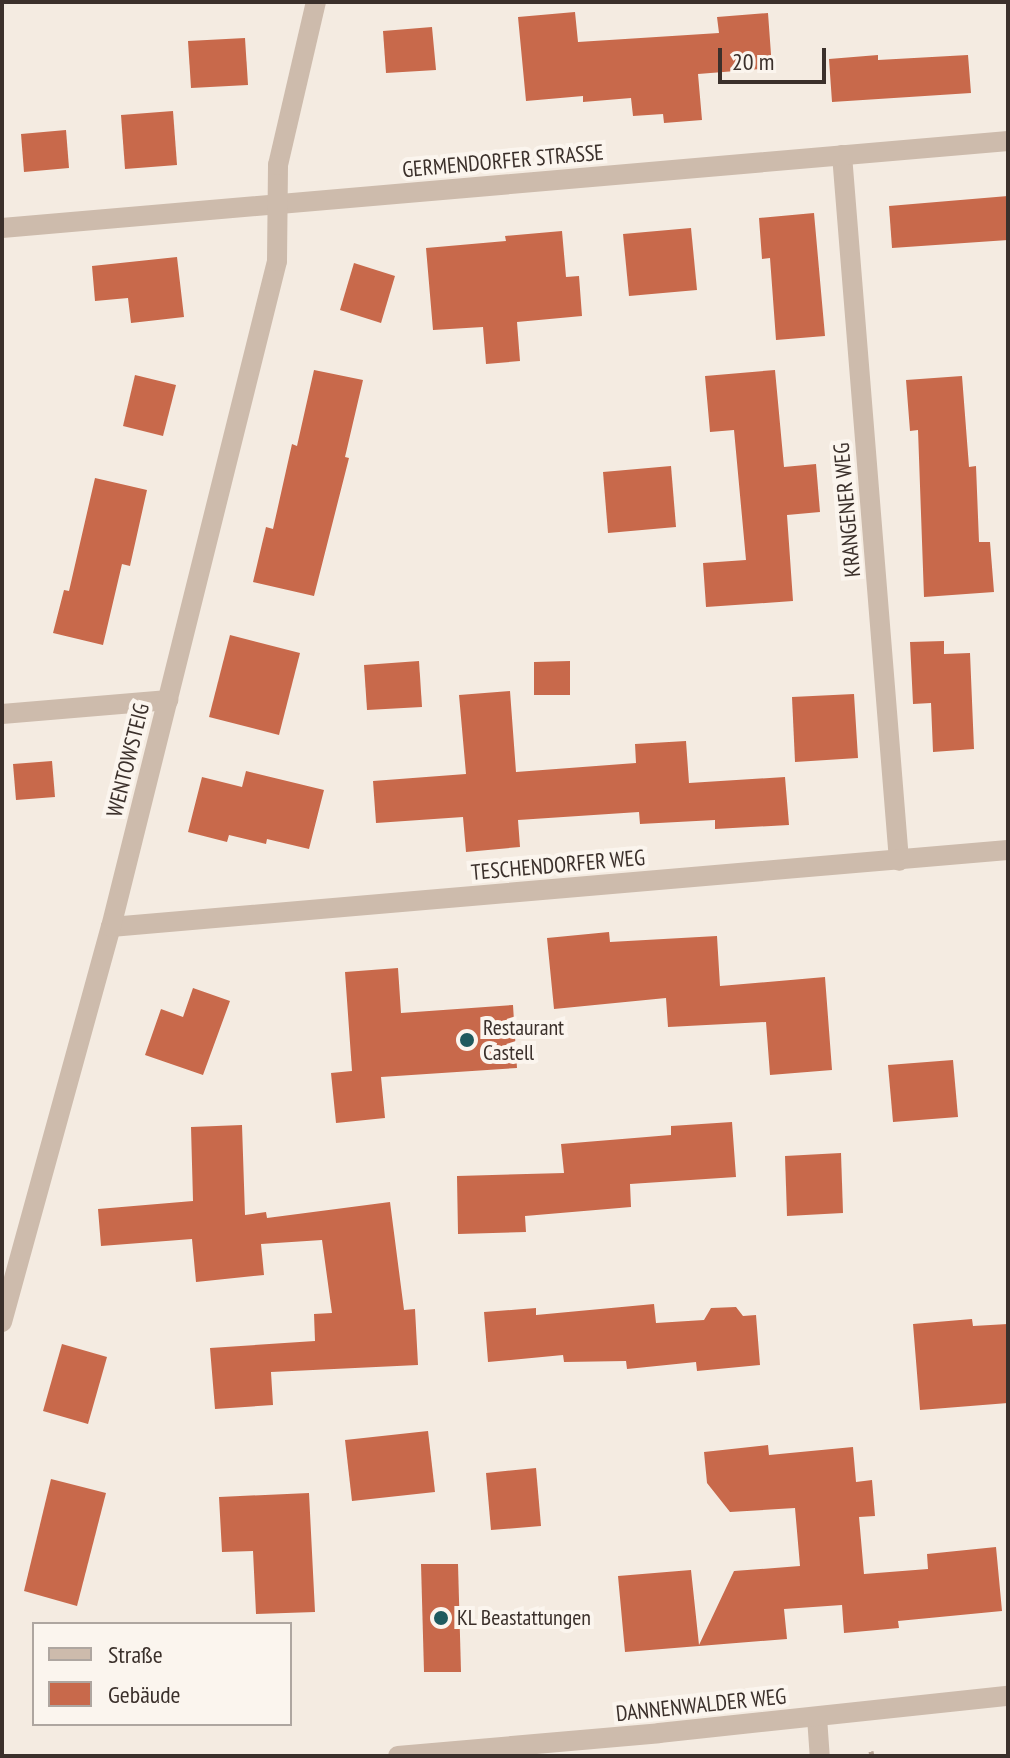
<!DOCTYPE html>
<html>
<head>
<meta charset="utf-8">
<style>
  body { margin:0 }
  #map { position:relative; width:1010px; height:1758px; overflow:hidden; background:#f4ebe1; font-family:"PT Sans Narrow",sans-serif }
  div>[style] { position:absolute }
  .building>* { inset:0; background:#c8694b }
  .path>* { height:5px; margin-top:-2.5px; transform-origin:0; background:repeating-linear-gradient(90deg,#b9a596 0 4px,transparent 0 8px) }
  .minor>* { height:20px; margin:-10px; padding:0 10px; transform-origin:10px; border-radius:10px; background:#cdbbac }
  .dots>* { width:22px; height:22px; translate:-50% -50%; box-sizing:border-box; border:4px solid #fbf5ee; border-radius:50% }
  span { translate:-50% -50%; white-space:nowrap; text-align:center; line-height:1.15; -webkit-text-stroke:8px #fbf5ee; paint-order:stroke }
  .street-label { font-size:22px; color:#3b302b }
  .poi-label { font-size:22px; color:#3b302b }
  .left { translate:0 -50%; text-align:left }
  .frame { position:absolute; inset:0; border:4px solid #3b302b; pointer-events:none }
  .legend { position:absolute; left:32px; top:1622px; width:260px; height:104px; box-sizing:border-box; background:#fbf5ee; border:2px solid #aea6a0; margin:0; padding:10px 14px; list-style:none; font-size:24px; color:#3b302b }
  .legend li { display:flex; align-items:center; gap:16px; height:40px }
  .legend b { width:40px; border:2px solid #aea6a0 }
  .scale { position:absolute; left:718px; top:48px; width:108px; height:36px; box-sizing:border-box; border:4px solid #3b302b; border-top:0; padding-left:10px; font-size:24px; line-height:28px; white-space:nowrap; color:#3b302b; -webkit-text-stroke:6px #fbf5ee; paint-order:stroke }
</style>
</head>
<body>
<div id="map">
  <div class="building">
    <div style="clip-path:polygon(575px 12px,578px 42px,719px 33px,717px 17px,768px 13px,772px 68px,698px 74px,702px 120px,664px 123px,663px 114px,633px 116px,631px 98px,583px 102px,583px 96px,526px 101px,518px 17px)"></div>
    <div style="clip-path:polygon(432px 27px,436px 70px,386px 73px,383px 31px)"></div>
    <div style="clip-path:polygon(245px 38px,248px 85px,191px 88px,188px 41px)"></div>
    <div style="clip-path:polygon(878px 55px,878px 60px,968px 55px,971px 93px,832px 102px,829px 59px)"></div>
    <div style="clip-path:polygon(173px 111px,177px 165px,125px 169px,121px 115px)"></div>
    <div style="clip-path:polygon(66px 130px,69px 168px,24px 172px,21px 134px)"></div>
    <div style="clip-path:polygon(1008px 196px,1008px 240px,892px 248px,889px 206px)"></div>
    <div style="clip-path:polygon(814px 213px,825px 336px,776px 340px,770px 258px,762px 259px,759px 218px)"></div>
    <div style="clip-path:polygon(691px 228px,697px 290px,629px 296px,623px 234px)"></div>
    <div style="clip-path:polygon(562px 231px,566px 277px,579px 276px,582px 316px,517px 322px,520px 361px,486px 364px,483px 327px,433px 330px,426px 248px,506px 241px,505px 236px)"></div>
    <div style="clip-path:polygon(177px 257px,184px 317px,131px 323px,128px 298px,95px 301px,92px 266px)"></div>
    <div style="clip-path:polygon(354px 263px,395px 276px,381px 323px,340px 310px)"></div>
    <div style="clip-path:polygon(314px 370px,363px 380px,345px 457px,349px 458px,314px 596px,253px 582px,266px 527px,273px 529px,292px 444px,297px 446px)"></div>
    <div style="clip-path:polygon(775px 370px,784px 467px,816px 464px,820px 512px,787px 515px,793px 601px,706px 607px,703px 563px,746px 560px,734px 430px,710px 432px,705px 376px)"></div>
    <div style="clip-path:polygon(135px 375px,176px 385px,163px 436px,123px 426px)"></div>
    <div style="clip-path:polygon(962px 376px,969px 467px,976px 466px,979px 542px,990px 542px,994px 592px,924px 597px,918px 430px,910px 431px,906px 380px)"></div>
    <div style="clip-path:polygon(671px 466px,676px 527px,608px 533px,603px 472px)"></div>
    <div style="clip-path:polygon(95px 478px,147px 490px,130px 566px,122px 564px,103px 645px,53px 633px,64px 590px,69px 591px)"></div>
    <div style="clip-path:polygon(230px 635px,300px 653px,279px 735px,209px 717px)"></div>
    <div style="clip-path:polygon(944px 641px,944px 654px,970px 653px,974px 749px,933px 752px,931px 703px,913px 704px,910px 642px)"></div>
    <div style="clip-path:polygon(419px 661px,422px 707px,367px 710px,364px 665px)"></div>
    <div style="clip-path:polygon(570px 661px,570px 695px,534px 695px,534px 662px)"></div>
    <div style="clip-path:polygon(510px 691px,516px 772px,636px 763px,635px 744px,686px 741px,689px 783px,785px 777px,789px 825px,715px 829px,715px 820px,640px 824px,639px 812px,518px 820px,520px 847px,466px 852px,463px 817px,376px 823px,373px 781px,466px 774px,459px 695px)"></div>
    <div style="clip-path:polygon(854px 694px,858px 758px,795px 762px,792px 697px)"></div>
    <div style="clip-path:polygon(52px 761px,55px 797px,16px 800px,13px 764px)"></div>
    <div style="clip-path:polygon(246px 771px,324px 790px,309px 849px,267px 839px,266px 844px,229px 835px,227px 842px,188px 832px,202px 777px,242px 787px)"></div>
    <div style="clip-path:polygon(609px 932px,610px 942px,717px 936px,720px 986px,825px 977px,832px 1070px,770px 1075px,766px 1022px,668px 1027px,666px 998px,554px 1009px,547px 938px)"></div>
    <div style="clip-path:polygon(398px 968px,401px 1013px,513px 1005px,517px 1068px,381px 1077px,385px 1118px,336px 1123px,331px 1073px,352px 1071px,345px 972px)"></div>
    <div style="clip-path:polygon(193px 988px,230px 1001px,203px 1075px,145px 1055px,161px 1009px,183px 1017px)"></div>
    <div style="clip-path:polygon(953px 1060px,958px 1117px,893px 1122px,888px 1065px)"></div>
    <div style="clip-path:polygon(732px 1122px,736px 1177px,630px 1184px,631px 1207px,525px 1216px,526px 1232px,458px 1234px,457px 1176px,564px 1173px,561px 1144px,671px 1135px,671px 1126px)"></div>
    <div style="clip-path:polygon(242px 1125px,245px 1215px,266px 1212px,267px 1218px,390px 1202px,404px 1310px,415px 1309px,418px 1365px,271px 1372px,273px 1405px,215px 1409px,210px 1348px,315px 1341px,314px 1314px,332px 1313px,322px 1240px,261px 1244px,264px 1275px,196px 1282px,192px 1239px,101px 1246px,98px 1209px,193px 1201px,191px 1127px)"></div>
    <div style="clip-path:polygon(841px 1153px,843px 1213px,787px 1216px,785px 1156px)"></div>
    <div style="clip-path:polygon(654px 1304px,656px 1323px,704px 1320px,711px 1308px,736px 1307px,743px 1316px,756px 1315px,760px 1365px,697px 1371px,696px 1362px,627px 1369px,626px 1361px,564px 1362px,563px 1355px,488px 1362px,484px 1312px,536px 1308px,536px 1315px)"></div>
    <div style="clip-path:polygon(972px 1319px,973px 1326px,1008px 1324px,1008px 1403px,920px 1410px,913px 1324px)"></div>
    <div style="clip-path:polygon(62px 1344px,107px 1357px,88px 1424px,43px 1411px)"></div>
    <div style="clip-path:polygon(428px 1431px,435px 1492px,352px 1501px,345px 1440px)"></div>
    <div style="clip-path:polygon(768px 1445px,769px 1455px,853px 1447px,856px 1482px,872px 1480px,875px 1516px,859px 1517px,864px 1574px,928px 1569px,927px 1554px,996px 1547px,1002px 1611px,898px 1621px,899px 1628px,844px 1633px,842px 1605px,784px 1609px,787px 1639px,625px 1652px,618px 1576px,691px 1570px,699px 1645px,734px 1571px,800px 1566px,795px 1508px,730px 1512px,707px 1483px,704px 1452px)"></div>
    <div style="clip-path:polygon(536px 1468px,541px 1526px,491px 1530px,486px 1473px)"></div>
    <div style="clip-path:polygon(51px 1479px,106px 1493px,77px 1606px,24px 1591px)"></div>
    <div style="clip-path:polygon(309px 1493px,315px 1612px,256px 1614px,253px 1551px,222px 1552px,219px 1497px)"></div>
    <div style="clip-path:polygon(421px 1564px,458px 1564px,461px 1672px,424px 1672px)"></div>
  </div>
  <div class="path">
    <div style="left:871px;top:1751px;width:5px;rotate:79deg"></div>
  </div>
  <div class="minor">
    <div style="left:842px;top:155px;width:708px;rotate:85.38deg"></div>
    <div style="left:2px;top:228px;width:1010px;rotate:-4.94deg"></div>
    <div style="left:2px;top:714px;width:167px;rotate:-4.8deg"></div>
    <div style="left:111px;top:927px;width:900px;rotate:-4.91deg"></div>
    <div style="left:2px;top:1322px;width:410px;rotate:-74.6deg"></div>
    <div style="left:111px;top:927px;width:686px;rotate:-76deg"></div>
    <div style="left:277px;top:261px;width:96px;rotate:-89.4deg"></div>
    <div style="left:278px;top:165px;width:167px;rotate:-76.9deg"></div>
    <div style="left:817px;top:1717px;width:39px;rotate:86deg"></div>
    <div style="left:398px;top:1756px;width:262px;rotate:-5deg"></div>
    <div style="left:659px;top:1733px;width:351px;rotate:-6.1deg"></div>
  </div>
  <div class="dots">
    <div style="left:467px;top:1040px;background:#1f5a5e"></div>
    <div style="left:441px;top:1618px;background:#1f5a5e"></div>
  </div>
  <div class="street-label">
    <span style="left:503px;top:161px;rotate:-5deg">GERMENDORFER STRASSE</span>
    <span style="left:847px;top:510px;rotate:-95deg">KRANGENER WEG</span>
    <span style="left:128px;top:760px;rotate:-76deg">WENTOWSTEIG</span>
    <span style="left:558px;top:865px;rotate:-5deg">TESCHENDORFER WEG</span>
    <span style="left:701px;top:1705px;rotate:-6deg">DANNENWALDER WEG</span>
  </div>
  <div class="poi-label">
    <span class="left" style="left:483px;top:1040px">Restaurant<br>Castell</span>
    <span class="left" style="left:457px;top:1618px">KL Beastattungen</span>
  </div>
  <div class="frame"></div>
  <ul class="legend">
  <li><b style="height:10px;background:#cdbbac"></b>Straße</li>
  <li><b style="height:22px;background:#c8694b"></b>Gebäude</li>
  </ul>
  <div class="scale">20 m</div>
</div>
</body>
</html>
